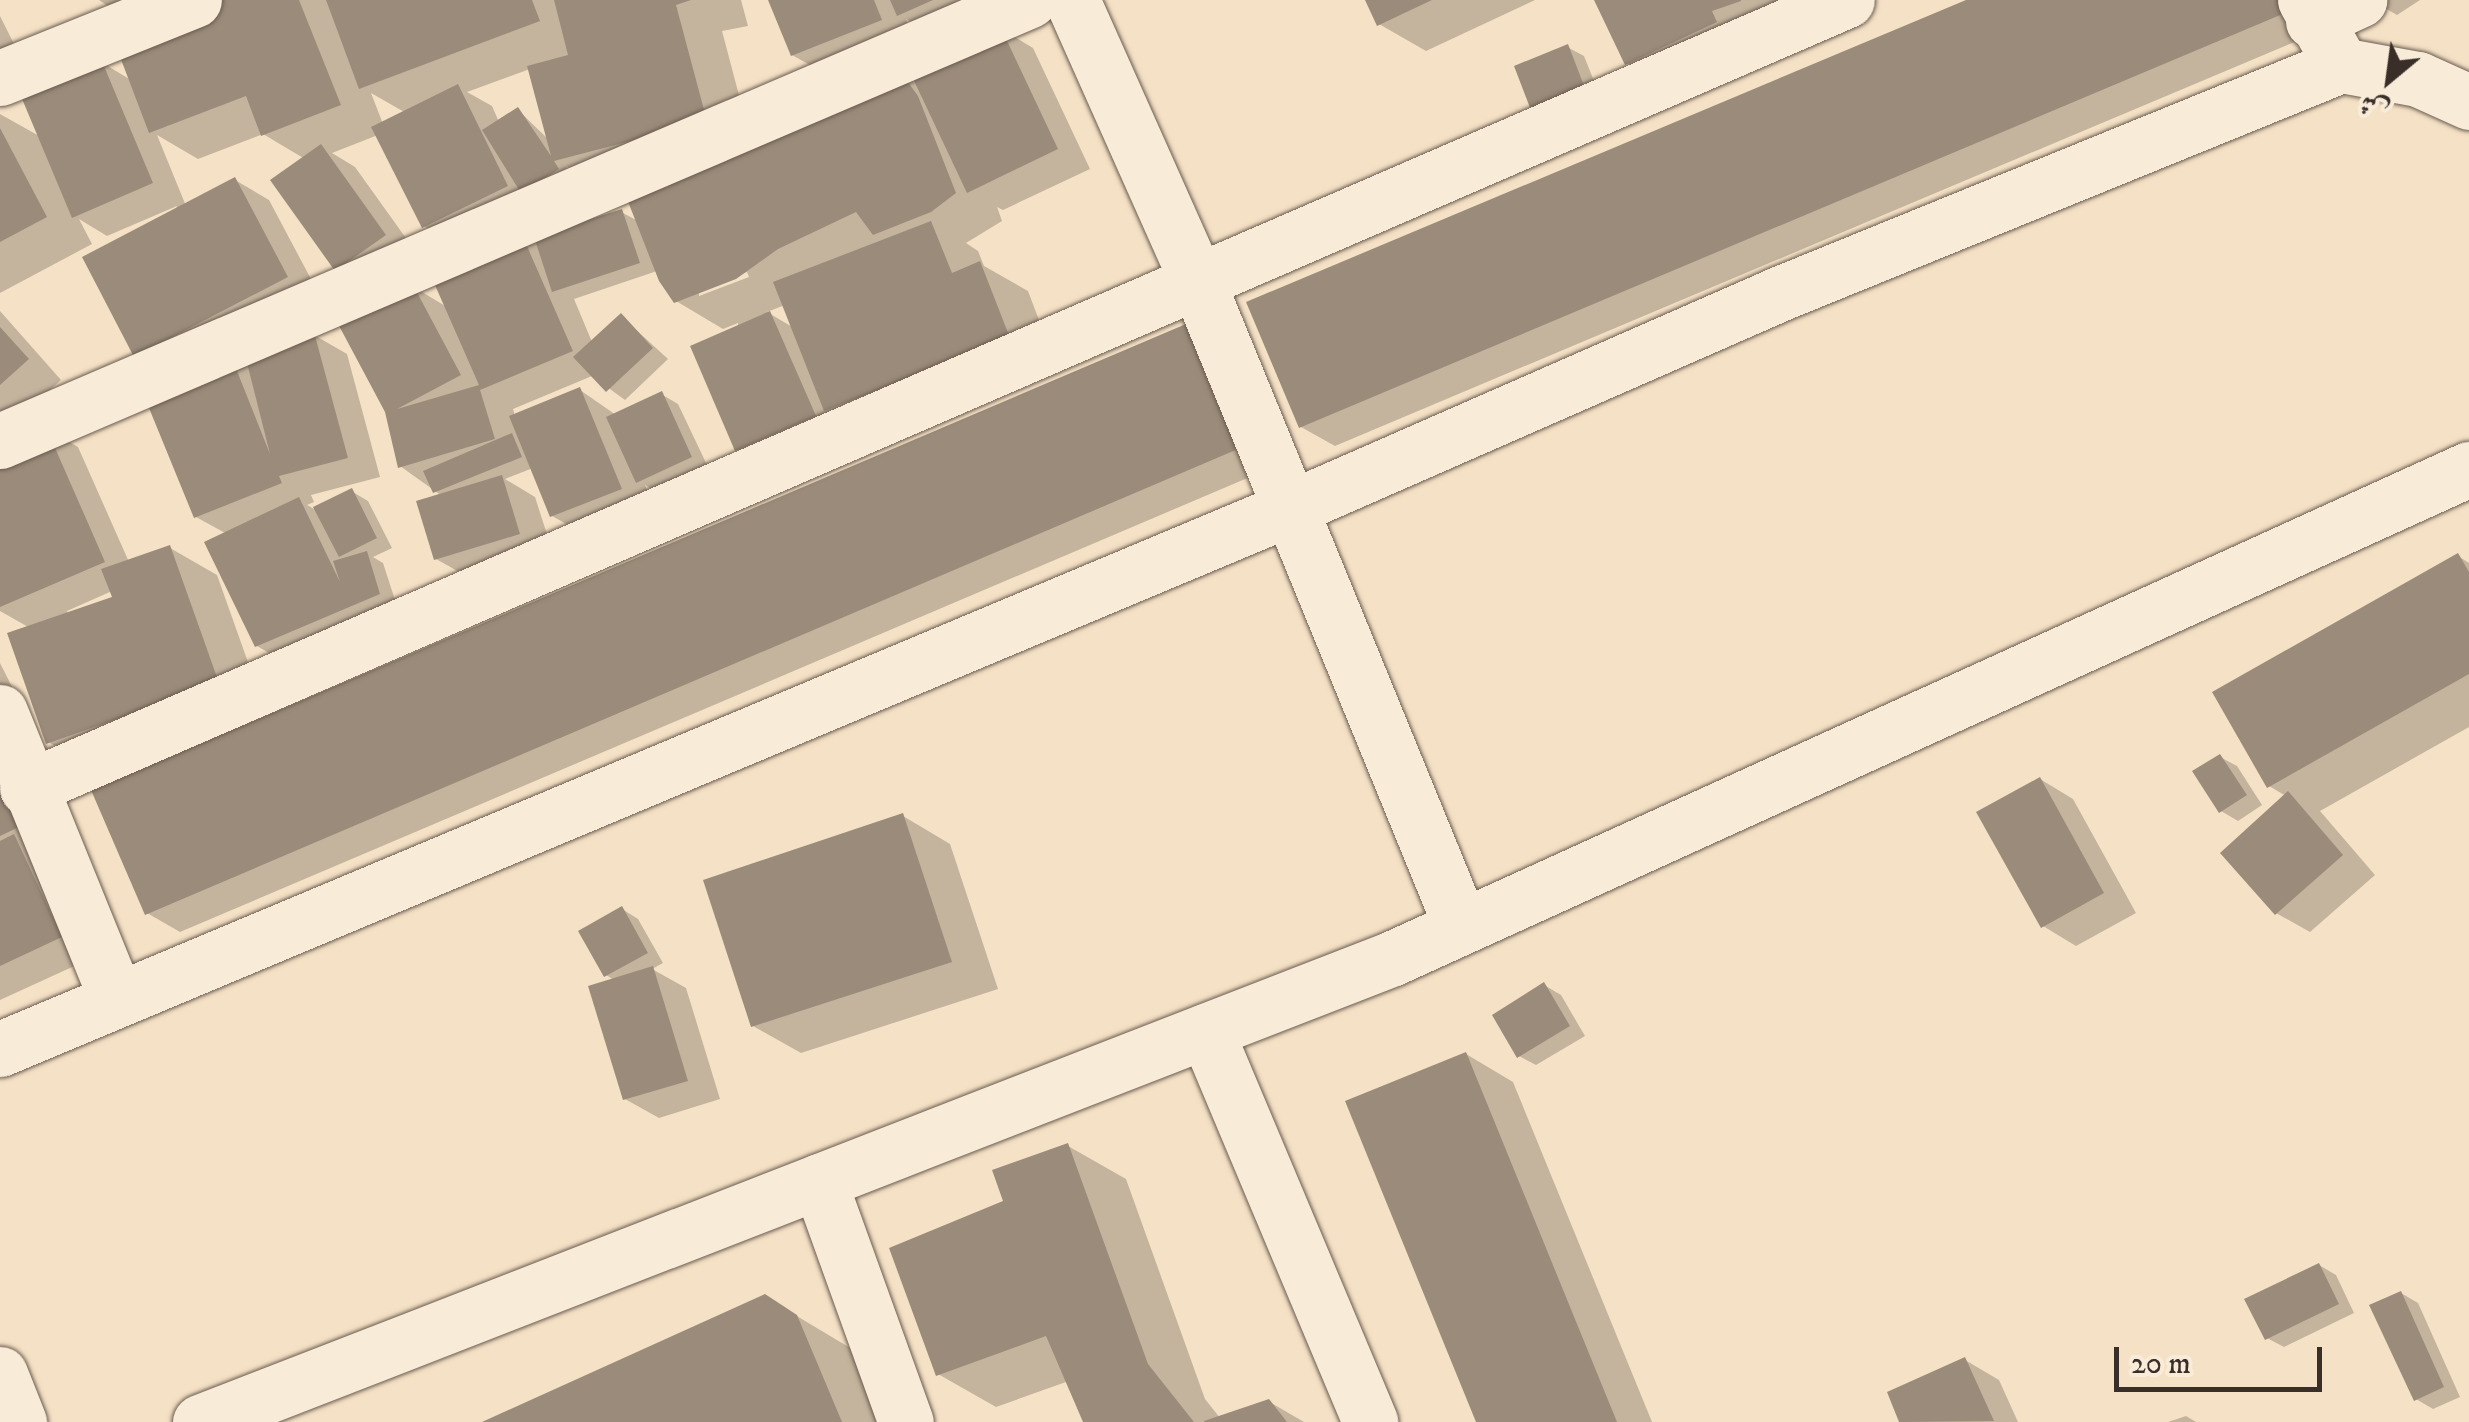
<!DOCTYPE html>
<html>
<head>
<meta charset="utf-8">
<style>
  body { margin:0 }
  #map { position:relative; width:2469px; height:1422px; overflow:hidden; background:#f5e1c5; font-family:"IM FELL DW Pica",Amiri,serif }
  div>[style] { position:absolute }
  .shadow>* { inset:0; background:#0003 }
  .building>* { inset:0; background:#9b8b7a }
  .roads { filter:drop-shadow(0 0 2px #695b50) drop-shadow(0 0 2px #695b50) }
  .minor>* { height:55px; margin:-27.5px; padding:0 27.5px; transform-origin:27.5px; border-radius:27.5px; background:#f8ecd9 }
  span { translate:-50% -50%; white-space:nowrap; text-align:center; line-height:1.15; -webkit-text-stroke:8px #f8ecd9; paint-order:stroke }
  .north { position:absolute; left:2339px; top:30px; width:100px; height:100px; -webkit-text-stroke:8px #f8ecd9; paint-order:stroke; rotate:209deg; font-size:28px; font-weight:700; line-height:40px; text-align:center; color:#3a2e29 }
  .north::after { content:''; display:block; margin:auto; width:35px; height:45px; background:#3a2e29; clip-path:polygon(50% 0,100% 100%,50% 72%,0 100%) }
  .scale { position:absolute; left:2114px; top:1347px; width:208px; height:45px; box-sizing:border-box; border:5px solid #3a2e29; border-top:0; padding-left:12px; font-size:30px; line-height:35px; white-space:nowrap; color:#3a2e29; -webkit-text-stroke:8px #f8ecd9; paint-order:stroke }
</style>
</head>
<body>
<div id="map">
  <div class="shadow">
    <div style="clip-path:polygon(evenodd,99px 0,741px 0,748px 26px,722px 31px,749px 133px,899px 73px,919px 85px,1000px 28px,1033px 48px,1090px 169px,1003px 210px,997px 207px,1002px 221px,966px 243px,978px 251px,984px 266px,1028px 291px,1056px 365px,771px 468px,737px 449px,738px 323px,723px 329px,676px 301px,657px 271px,574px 299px,592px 342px,621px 316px,668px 359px,625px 400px,592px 376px,513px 409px,515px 416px,580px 390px,616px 415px,661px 394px,678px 404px,708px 467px,655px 491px,645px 485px,655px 508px,586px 535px,552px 516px,533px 468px,505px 479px,535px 497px,553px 553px,470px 578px,436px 559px,442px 496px,400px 466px,387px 411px,412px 286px,447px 307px,431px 268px,621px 212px,638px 221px,622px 181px,601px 187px,566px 166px,574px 179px,457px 246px,424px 226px,378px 135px,332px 153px,355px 167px,418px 255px,337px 269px,305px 159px,263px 134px,198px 159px,157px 135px,186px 206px,235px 180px,269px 200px,320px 296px,314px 335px,347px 354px,380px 477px,311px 495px,314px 502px,307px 505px,314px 509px,351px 491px,368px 501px,392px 548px,373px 557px,383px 563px,396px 603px,290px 665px,257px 646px,227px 534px,196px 517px,136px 355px,177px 206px,107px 236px,79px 219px,92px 244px,0 293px,0 114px,41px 137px,101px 62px,131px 80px,146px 32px,99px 0,530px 69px,547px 138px,518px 110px,499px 122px,492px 106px,467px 92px,530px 69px,99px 0,371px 93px,406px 113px,383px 124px,371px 93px,99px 0,747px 272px,749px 277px,699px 296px,699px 291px,747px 272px,99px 0,785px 305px,794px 328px,767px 312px,785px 305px)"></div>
    <div style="clip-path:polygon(771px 0,1039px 0,946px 42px,906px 19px,914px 39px,826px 74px,792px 55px)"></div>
    <div style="clip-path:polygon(1368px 0,1535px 0,1426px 51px,1379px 24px)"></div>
    <div style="clip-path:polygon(1597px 0,1866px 0,1674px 91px,1627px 63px)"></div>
    <div style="clip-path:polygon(1972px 0,2304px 0,2318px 32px,1335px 446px,1301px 427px)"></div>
    <div style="clip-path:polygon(2371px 0,2420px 0,2397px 15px)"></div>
    <div style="clip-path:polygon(0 16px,28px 72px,0 85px)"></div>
    <div style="clip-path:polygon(1567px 47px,1584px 56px,1602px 101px,1551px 121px)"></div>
    <div style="clip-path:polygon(0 311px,61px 380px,0 434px)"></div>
    <div style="clip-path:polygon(1186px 327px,1271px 468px,180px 932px,147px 913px)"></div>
    <div style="clip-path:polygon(evenodd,44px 428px,78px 447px,129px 562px,170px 548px,217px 575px,265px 710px,96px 769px,48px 742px,30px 628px,0 611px,0 447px,44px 428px,112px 591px,115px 599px,68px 615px,67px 611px,112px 591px)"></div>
    <div style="clip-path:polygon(2458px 556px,2469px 563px,2469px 727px,2320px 811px,2375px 875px,2310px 932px,2276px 913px,2286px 796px,2269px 786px)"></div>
    <div style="clip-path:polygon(0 663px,52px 766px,94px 957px,0 1000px)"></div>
    <div style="clip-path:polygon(2220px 757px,2237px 766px,2262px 805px,2238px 821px,2221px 811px)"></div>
    <div style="clip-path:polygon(2040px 779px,2073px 799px,2136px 913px,2076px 946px,2043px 926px)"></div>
    <div style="clip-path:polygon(903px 816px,950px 844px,998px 989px,801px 1053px,753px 1026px)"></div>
    <div style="clip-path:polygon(622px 909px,638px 919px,663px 963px,652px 969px,686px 988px,720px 1099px,659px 1118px,625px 1099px,614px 980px,606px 975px)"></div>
    <div style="clip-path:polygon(1544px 985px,1561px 995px,1585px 1036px,1536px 1065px,1519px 1056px)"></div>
    <div style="clip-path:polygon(1466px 1054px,1513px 1082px,1652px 1422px,1479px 1422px)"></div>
    <div style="clip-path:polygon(1068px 1146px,1126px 1179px,1205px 1399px,1220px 1418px,1268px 1401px,1304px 1422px,1086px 1422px,1066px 1382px,996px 1407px,938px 1374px,1006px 1203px)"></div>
    <div style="clip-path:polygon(2319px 1265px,2336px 1275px,2354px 1313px,2284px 1347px,2267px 1338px)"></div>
    <div style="clip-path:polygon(2401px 1293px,2418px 1303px,2460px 1397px,2433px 1409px,2416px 1399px)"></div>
    <div style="clip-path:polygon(765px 1297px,867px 1358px,894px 1422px,488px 1422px)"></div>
    <div style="clip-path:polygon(1965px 1360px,1999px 1380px,2018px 1422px,1902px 1422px,1890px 1393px)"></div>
    <div style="clip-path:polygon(2186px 1416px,2196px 1422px,2168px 1422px)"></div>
  </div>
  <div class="building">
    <div style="clip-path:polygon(222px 0,299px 0,341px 105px,261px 136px,246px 96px,149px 133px,114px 41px)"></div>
    <div style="clip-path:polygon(326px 0,532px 0,540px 21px,359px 89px)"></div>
    <div style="clip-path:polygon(554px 0,691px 0,676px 5px,707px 121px,554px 161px,559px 169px,521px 193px,482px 130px,518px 107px,551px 156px,527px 66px,568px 55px)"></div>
    <div style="clip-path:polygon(768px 0,874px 0,882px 20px,791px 56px)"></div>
    <div style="clip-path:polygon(890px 0,933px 0,897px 16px)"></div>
    <div style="clip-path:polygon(1365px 0,1432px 0,1377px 26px)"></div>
    <div style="clip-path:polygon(1594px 0,1741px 0,1741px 1px,1712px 11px,1717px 22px,1625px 65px)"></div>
    <div style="clip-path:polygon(1966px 0,2280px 0,2285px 13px,1299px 428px,1246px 302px)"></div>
    <div style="clip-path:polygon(1000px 26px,1058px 149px,967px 193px,908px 68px)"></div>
    <div style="clip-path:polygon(1568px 44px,1586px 91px,1532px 113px,1514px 66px)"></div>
    <div style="clip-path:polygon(101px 59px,153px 183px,72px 218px,20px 94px)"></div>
    <div style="clip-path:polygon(899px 70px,918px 96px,956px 193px,931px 212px,873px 235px,856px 212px,778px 249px,736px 279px,674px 303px,659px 281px,620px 181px)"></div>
    <div style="clip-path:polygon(458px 84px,508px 186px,422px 228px,371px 127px)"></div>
    <div style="clip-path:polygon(0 128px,47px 217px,0 242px)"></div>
    <div style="clip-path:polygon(321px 144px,386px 235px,335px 271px,270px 180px)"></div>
    <div style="clip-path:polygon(235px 177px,288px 277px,134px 357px,82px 257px)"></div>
    <div style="clip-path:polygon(622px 209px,640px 263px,552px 292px,534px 237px)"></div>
    <div style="clip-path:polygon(931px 221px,952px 273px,980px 261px,1010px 338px,824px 411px,773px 282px)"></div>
    <div style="clip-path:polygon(519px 228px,573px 351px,480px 390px,495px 439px,398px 468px,385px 412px,337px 322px,412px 283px,461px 375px,397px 409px,479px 385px,427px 267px)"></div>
    <div style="clip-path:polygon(770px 311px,816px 416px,735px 451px,690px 346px)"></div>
    <div style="clip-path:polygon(621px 313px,653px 348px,606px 392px,573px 357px)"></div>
    <div style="clip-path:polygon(1186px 324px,1238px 449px,145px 915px,91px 790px)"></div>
    <div style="clip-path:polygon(0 327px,29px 359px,0 385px)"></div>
    <div style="clip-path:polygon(314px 332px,348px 458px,279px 476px,282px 483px,194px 518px,140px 386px,229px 351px,270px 454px,244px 351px)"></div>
    <div style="clip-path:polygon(580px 387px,622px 489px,550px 517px,509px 416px)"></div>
    <div style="clip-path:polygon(662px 391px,692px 457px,636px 483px,606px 417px)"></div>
    <div style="clip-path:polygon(45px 425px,105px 562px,0 607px,0 444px)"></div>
    <div style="clip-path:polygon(512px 433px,522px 457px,433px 493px,423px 471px)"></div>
    <div style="clip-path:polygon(502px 475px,520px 534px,434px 560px,416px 501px)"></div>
    <div style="clip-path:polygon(352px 488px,377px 538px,339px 557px,313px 507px)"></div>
    <div style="clip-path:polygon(299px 497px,340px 582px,333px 561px,367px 551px,380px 594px,255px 647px,204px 542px)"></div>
    <div style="clip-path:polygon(170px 545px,219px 683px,46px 744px,7px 633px,112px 597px,101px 569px)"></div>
    <div style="clip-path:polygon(2458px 553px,2469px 572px,2469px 674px,2267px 788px,2212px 692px)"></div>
    <div style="clip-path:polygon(2220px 754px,2247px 795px,2219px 813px,2192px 771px)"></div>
    <div style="clip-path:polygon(2040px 777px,2104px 893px,2041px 928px,1976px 812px)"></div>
    <div style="clip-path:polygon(0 779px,21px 826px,0 836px)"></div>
    <div style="clip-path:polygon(2288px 791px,2343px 855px,2275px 915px,2220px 853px)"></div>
    <div style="clip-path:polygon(903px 813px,952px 962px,751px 1027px,703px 880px)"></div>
    <div style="clip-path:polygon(14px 834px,62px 937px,0 966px,0 841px)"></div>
    <div style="clip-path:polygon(622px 906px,648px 953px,604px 977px,578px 931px)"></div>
    <div style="clip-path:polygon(653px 966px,688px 1081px,623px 1100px,588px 986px)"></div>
    <div style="clip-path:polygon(1544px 982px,1570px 1026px,1517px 1058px,1492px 1015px)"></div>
    <div style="clip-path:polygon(1466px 1052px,1617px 1422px,1476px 1422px,1345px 1101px)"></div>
    <div style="clip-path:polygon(1068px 1143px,1148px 1364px,1194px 1422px,1083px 1422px,1046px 1336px,936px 1376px,889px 1248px,1003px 1201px,992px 1170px)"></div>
    <div style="clip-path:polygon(2319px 1263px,2339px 1304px,2265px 1340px,2244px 1299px)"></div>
    <div style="clip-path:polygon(2401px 1291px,2444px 1387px,2414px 1401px,2369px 1305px)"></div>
    <div style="clip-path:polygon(765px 1294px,797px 1315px,842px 1422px,482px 1422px)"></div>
    <div style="clip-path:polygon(1965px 1357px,1994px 1421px,1899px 1422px,1887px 1392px)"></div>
    <div style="clip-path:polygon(1269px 1399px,1287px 1422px,1204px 1422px,1204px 1421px)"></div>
  </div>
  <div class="roads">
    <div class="minor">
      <div style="left:1072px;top:0;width:310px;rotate:66deg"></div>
      <div style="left:1198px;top:283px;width:695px;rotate:67.75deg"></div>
      <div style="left:2305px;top:0;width:74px;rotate:61deg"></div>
      <div style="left:2341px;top:65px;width:78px;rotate:10.3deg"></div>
      <div style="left:2418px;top:79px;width:56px;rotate:24.3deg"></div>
      <div style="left:2313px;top:21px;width:51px;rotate:-24.5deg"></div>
      <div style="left:0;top:78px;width:209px;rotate:-21.9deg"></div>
      <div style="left:0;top:441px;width:1120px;rotate:-23.18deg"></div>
      <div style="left:0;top:712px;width:309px;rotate:67.9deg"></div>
      <div style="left:27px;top:788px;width:1983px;rotate:-23.41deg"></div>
      <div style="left:1206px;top:1031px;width:424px;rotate:67.2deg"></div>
      <div style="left:0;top:1049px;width:1394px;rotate:-22.74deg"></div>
      <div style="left:1286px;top:510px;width:540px;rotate:-23.67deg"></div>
      <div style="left:1781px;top:293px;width:605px;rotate:-22.15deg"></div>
      <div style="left:819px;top:1181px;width:256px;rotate:70.2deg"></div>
      <div style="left:0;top:1374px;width:52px;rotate:68.4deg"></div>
      <div style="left:200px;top:1422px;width:1280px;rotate:-21.25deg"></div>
      <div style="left:1393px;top:958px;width:1182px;rotate:-24.44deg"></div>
    </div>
  </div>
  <div class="north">ش</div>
  <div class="scale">20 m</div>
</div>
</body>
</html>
